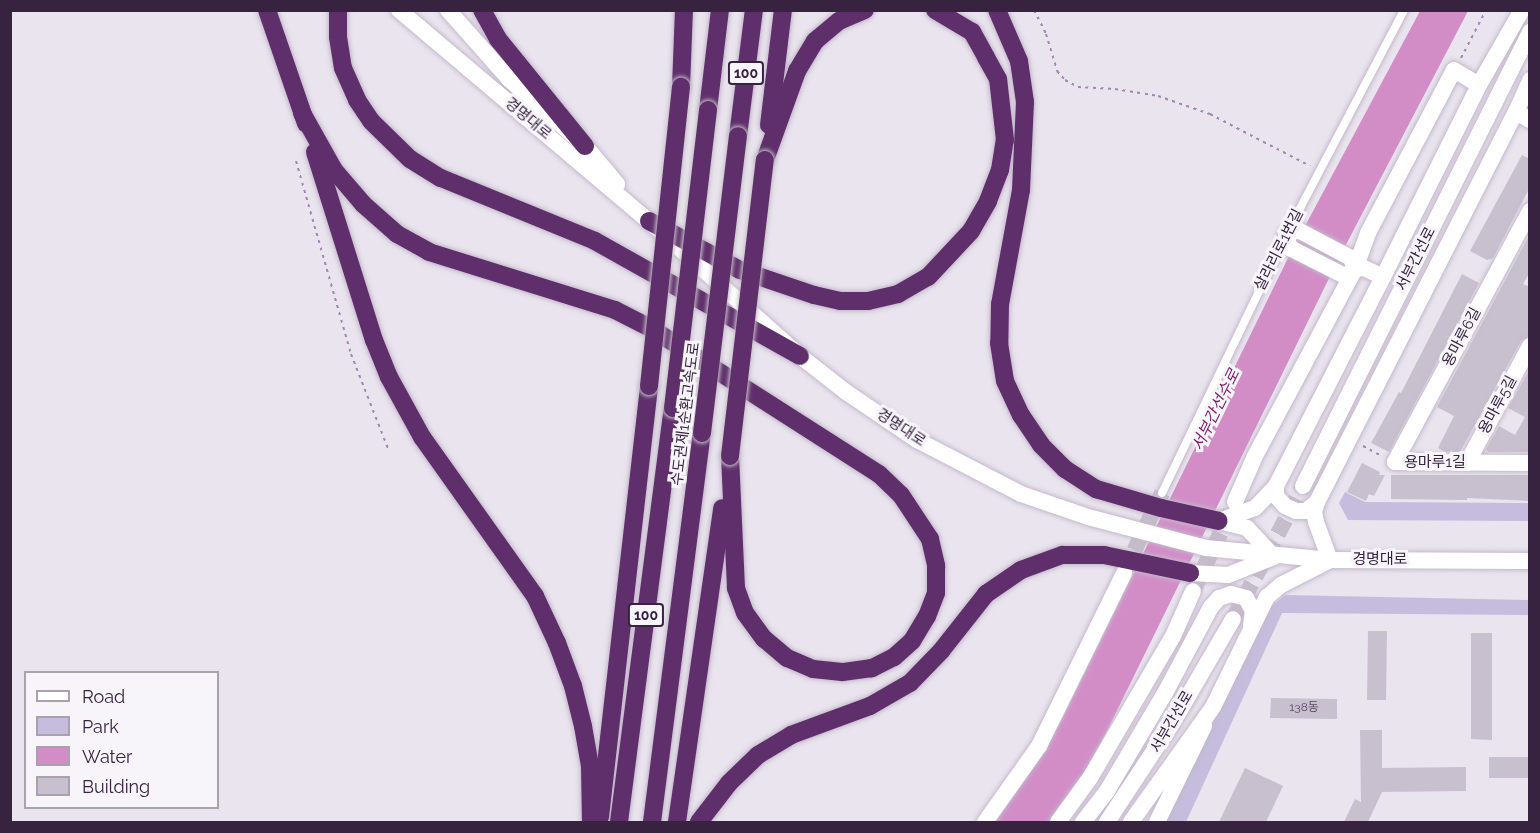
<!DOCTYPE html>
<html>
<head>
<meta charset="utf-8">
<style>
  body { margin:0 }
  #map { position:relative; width:1540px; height:833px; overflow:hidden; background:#e9e4ed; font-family:Raleway,"Noto Sans KR",sans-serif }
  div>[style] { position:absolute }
  .green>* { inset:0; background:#c6bdde }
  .water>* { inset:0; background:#d28dc7 }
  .building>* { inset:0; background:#c8c0ce }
  .minor-tunnel>* { height:16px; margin-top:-8px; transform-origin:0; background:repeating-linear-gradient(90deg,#c5bdca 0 16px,transparent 0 24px) }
  .tertiary-tunnel>* { height:16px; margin-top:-8px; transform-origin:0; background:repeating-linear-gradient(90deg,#c5bdca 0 16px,transparent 0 24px) }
  .path>* { height:2px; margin-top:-1px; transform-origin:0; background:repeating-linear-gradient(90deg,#a385b1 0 3px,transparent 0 7.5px) }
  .roads { filter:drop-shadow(0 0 2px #c5b7cd) drop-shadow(0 0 2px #c5b7cd) }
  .service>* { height:8px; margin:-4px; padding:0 4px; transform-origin:4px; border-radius:4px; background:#fff }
  .minor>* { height:16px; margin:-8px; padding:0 8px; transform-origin:8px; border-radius:8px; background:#fff }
  .tertiary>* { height:16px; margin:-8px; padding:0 8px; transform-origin:8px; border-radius:8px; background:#fff }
  .secondary>* { height:16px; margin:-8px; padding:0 8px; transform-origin:8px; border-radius:8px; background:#fff }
  .motorway>* { height:18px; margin:-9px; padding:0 9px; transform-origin:9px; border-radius:9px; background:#5f2f6b }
  .bridges { filter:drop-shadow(0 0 2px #c7c1c9) drop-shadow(0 0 2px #c7c1c9) }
  .motorway-bridge>* { height:18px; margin:-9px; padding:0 9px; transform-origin:9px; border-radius:9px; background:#5f2f6b }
  span { translate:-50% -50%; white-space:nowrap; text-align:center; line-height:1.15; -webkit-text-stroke:6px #f7f5fa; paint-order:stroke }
  .number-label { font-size:12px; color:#5b4a63 }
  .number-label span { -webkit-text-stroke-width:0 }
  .shield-label span { padding:2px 4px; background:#f7f5fa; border:2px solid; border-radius:4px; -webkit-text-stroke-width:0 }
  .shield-label { font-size:14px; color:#37233f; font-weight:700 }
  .street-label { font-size:15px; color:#37233f }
  .water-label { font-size:16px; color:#7b1d6c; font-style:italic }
  .frame { position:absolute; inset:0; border:12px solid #37233f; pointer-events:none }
  .legend { position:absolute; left:24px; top:671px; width:195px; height:138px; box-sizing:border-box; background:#f7f5fa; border:2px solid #aaa1af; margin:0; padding:8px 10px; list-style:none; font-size:18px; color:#37233f }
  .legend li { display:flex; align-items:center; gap:12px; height:30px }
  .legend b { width:30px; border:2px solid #aaa1af }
</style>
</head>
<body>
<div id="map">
  <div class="green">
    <div style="clip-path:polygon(1345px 492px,1365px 502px,1529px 503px,1529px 521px,1348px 520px,1339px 503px)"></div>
    <div style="clip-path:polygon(1285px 595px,1529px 600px,1529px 615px,1282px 613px,1186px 822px,1164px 822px,1256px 634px,1272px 606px)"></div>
  </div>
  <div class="water">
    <div style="clip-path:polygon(1420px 11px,1468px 11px,1338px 260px,1108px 729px,1083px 776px,1050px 822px,994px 822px,1059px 725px,1289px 256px)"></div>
  </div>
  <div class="building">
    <div style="clip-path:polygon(1522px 155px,1530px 159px,1530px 187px,1493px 258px,1487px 260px,1470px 251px)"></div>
    <div style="clip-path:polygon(1530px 234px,1530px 272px,1523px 284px,1530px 287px,1530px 336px,1521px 341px,1460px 452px,1445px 452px,1438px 448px,1454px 416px,1437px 407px)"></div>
    <div style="clip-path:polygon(1462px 274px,1479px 283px,1389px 452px,1371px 443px,1399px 392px,1401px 393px)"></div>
    <div style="clip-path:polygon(1530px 369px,1530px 452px,1488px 452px,1486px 449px,1499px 426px,1515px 435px,1525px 417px,1508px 408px)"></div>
    <div style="clip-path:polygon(1362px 463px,1380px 472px,1379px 475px,1385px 475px,1374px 496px,1369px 494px,1366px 501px,1347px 492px)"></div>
    <div style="clip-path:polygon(1391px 475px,1529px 475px,1529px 501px,1467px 498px,1467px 500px,1391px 499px)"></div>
    <div style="clip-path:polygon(1368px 631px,1387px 631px,1386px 700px,1367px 700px)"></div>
    <div style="clip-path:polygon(1471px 633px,1492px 633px,1492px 740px,1471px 739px)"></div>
    <div style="clip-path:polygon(1271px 698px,1337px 699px,1337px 719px,1270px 718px)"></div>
    <div style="clip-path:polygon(1360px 730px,1382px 730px,1382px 768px,1466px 767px,1466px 791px,1382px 792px,1368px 822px,1344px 822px,1355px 799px,1361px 802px)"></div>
    <div style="clip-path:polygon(1489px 757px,1530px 757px,1530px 778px,1489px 778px)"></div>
    <div style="clip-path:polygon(1245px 768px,1283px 786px,1266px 822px,1219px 822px)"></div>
  </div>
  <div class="minor-tunnel">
    <div style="left:1124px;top:572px;width:88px;rotate:-64.3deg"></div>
    <div style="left:1193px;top:591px;width:89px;rotate:-64.6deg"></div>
  </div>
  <div class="tertiary-tunnel">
    <div style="left:1233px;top:619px;width:150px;rotate:-62.2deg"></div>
  </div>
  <div class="path">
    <div style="left:1034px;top:10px;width:27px;rotate:63deg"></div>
    <div style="left:1046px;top:34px;width:39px;rotate:73deg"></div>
    <div style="left:1057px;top:71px;width:12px;rotate:48deg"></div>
    <div style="left:1065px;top:80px;width:15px;rotate:28deg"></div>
    <div style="left:1078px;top:87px;width:37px;rotate:3deg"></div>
    <div style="left:1115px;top:89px;width:44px;rotate:9.2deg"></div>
    <div style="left:1158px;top:96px;width:55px;rotate:19.1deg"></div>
    <div style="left:1210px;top:114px;width:113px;rotate:27.5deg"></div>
    <div style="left:1461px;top:58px;width:54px;rotate:-62.5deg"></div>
    <div style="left:296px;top:161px;width:201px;rotate:74.1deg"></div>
    <div style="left:351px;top:354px;width:104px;rotate:68.6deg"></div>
    <div style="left:1363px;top:446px;width:21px;rotate:28deg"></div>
  </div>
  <div class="roads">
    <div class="service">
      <div style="left:1162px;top:493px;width:286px;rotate:-64.3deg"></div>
      <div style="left:1286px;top:235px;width:254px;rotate:-62.3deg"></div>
    </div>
    <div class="minor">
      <div style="left:1516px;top:112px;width:16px;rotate:30deg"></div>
      <div style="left:1530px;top:211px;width:285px;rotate:118.3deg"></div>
      <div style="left:1395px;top:462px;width:135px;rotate:0.4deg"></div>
      <div style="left:1355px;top:269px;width:12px;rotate:-110deg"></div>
      <div style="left:1351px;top:258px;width:60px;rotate:-152.2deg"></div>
      <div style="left:1298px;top:230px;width:13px;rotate:157deg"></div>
      <div style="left:1286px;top:235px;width:14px;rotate:73deg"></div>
      <div style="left:1290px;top:248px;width:62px;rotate:27deg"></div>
      <div style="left:1345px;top:276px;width:12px;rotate:-35deg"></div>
      <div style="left:1355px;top:269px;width:9px;rotate:-6deg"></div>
      <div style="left:1364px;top:268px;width:21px;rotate:25deg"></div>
      <div style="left:1467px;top:463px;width:133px;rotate:-61.7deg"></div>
      <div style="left:1235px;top:502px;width:50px;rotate:-66.5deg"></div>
      <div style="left:1255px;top:456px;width:212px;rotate:-61.9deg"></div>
      <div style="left:1355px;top:269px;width:38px;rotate:-70deg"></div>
      <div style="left:1368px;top:233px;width:184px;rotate:-62.2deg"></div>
      <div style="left:1454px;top:70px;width:29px;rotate:31deg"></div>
      <div style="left:985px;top:822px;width:93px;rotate:-54.6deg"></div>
      <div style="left:1039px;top:746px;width:193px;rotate:-63.8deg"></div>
      <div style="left:1058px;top:822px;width:54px;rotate:-54deg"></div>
      <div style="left:1090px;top:778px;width:164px;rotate:-59.7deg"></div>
      <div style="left:1173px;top:636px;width:49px;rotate:-66deg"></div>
    </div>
    <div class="tertiary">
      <div style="left:399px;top:10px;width:327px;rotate:40.2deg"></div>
      <div style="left:649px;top:221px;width:203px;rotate:41.8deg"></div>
      <div style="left:800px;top:356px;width:58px;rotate:38deg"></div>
      <div style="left:846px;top:392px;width:86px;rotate:34.1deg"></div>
      <div style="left:917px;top:440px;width:117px;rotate:27.4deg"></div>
      <div style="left:1021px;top:494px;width:71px;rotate:18.9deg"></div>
      <div style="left:1088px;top:517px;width:122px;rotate:14.7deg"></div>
      <div style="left:1206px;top:548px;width:125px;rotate:5.5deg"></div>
      <div style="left:1330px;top:560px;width:200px;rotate:0.3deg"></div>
      <div style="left:448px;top:10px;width:92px;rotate:48.5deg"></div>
      <div style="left:509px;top:79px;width:101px;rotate:41.4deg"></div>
      <div style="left:585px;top:146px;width:50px;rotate:49.9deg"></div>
      <div style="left:1383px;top:277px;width:215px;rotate:-63.4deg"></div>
      <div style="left:1479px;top:85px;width:86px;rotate:-60.2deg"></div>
      <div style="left:1303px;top:486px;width:508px;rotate:-63.43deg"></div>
      <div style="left:1083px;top:822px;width:39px;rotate:-52deg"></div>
      <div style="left:1107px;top:791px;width:114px;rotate:-59.4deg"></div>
      <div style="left:1165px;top:693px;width:98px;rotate:-61.9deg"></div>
      <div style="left:1107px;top:822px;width:120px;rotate:-56.6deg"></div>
      <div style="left:1173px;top:722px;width:119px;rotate:-59.8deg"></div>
      <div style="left:1157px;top:822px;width:107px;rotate:-63.9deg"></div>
    </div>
    <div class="secondary">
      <div style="left:1276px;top:486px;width:10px;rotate:90deg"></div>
      <div style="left:1276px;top:496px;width:13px;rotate:48deg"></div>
      <div style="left:1285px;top:506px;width:12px;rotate:24deg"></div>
      <div style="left:1296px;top:511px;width:10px"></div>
      <div style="left:1306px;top:511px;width:14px;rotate:-39deg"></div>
      <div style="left:1219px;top:521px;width:38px;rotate:-20deg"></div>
      <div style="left:1255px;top:508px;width:30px;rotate:-46deg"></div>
      <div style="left:1276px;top:486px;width:235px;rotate:-62.9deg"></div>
      <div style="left:1190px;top:573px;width:38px;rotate:3deg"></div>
      <div style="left:1228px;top:575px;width:49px;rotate:-21.4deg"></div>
      <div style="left:1274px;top:557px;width:40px;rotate:-133deg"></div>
      <div style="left:1247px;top:528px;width:29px;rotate:-166deg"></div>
      <div style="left:1211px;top:607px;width:12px;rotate:-48deg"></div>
      <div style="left:1219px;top:598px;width:13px;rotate:-18deg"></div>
      <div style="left:1231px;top:594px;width:16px;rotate:15deg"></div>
      <div style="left:1246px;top:598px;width:15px;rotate:62deg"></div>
      <div style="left:1253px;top:611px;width:14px;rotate:98deg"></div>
      <div style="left:1131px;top:822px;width:141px;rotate:-54.5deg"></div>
      <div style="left:1213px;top:707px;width:123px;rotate:-63.9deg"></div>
      <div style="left:1267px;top:597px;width:18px;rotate:-41deg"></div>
      <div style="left:1281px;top:585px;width:55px;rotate:-27deg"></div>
      <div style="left:1330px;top:560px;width:40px;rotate:-110.2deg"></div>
      <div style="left:1316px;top:522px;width:10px;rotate:-101deg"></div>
      <div style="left:1314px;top:512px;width:10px;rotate:-73deg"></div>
      <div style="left:1317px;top:502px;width:438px;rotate:-63deg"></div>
      <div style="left:1516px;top:112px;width:35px;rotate:-66deg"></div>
    </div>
    <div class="motorway">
      <div style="left:267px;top:10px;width:120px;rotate:71deg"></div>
      <div style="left:338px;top:10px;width:27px;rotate:90deg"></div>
      <div style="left:338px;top:37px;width:31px;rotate:81deg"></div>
      <div style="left:343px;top:68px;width:35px;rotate:66deg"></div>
      <div style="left:357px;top:100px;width:25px;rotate:56deg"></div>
      <div style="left:371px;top:121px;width:54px;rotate:44.3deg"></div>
      <div style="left:410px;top:159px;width:36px;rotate:32deg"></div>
      <div style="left:441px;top:178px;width:166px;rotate:22.2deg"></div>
      <div style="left:595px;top:241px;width:235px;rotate:29.3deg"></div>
      <div style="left:482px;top:10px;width:33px;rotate:61deg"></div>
      <div style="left:498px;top:39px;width:138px;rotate:50.9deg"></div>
      <div style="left:997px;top:10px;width:56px;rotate:66.7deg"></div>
      <div style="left:1019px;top:61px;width:41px;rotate:81.7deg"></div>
      <div style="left:1025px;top:102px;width:88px;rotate:92.6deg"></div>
      <div style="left:1021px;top:190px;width:116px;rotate:100.4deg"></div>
      <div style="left:1000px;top:304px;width:39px;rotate:91deg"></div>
      <div style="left:999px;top:343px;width:38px;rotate:81deg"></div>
      <div style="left:1005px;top:381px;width:38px;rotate:65deg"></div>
      <div style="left:1021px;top:415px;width:36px;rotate:56deg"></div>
      <div style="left:1041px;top:445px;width:34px;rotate:45deg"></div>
      <div style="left:1065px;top:469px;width:37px;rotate:33deg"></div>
      <div style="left:1096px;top:489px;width:68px;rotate:16.3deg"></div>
      <div style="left:1161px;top:508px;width:59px;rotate:12.6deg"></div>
      <div style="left:681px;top:87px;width:77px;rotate:-87.8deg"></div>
      <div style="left:708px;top:110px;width:101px;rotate:-83.2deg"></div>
      <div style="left:302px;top:113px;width:65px;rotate:60.7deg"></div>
      <div style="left:334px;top:170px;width:45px;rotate:49.5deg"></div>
      <div style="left:363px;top:204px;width:45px;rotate:41.4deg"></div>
      <div style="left:397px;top:234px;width:37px;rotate:29deg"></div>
      <div style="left:429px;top:252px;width:195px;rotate:17.3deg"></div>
      <div style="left:615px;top:310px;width:38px;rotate:27deg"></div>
      <div style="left:649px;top:327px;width:273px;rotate:32.6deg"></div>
      <div style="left:879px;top:474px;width:30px;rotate:44deg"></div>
      <div style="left:901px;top:495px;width:53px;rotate:56.6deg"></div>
      <div style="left:930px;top:539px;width:28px;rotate:77deg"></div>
      <div style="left:936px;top:566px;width:27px;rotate:90deg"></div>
      <div style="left:936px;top:593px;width:25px;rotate:111deg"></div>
      <div style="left:927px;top:616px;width:29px;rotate:121deg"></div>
      <div style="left:912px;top:641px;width:24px;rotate:138deg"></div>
      <div style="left:894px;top:657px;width:25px;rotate:153deg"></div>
      <div style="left:872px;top:668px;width:30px;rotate:172deg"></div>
      <div style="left:842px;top:672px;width:29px;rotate:-174deg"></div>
      <div style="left:813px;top:669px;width:28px;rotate:-157deg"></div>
      <div style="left:787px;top:658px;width:30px;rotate:-140deg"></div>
      <div style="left:764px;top:639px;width:32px;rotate:-126deg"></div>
      <div style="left:745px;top:613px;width:27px;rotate:-110deg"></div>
      <div style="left:736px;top:588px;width:132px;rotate:-92.6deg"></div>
      <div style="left:769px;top:125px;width:116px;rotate:-83.1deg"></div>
      <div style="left:738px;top:136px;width:127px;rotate:-82.8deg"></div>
      <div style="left:315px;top:152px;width:197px;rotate:72.6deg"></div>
      <div style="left:374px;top:340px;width:40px;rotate:68deg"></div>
      <div style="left:389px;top:377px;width:68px;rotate:61.2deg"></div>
      <div style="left:422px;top:437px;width:195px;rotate:54.6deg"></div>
      <div style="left:535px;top:596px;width:52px;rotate:64.9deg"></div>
      <div style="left:557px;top:643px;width:46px;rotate:69.6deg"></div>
      <div style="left:573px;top:686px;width:41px;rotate:76deg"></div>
      <div style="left:583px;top:726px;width:41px;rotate:80.1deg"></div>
      <div style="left:590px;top:766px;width:56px;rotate:89deg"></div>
      <div style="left:765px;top:160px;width:95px;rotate:-70.2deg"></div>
      <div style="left:797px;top:71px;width:35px;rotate:-59deg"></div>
      <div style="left:815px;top:41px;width:31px;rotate:-40deg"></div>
      <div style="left:839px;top:21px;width:28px;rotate:-23deg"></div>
      <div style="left:649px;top:221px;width:103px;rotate:28.3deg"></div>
      <div style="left:740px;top:270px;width:78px;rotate:18.7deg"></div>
      <div style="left:814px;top:295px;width:27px;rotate:13deg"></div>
      <div style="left:840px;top:301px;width:28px"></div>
      <div style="left:868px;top:301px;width:31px;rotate:-13deg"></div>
      <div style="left:898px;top:294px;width:34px;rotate:-30deg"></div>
      <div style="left:928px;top:277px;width:63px;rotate:-46.9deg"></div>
      <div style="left:971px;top:231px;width:34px;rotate:-60deg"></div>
      <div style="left:988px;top:201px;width:33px;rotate:-69deg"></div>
      <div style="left:1000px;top:170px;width:30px;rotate:-81deg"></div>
      <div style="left:1005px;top:140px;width:61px;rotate:-96.5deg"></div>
      <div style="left:998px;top:79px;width:25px;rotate:-119deg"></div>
      <div style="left:986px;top:57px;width:29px;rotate:-119deg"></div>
      <div style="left:972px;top:32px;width:43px;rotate:-149.3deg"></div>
      <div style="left:600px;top:817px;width:434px;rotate:-83.5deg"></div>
      <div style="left:619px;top:822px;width:418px;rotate:-82.6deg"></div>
      <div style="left:652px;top:822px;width:392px;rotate:-82.7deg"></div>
      <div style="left:677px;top:822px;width:317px;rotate:-81.8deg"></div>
      <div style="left:699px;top:822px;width:49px;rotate:-52.4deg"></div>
      <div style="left:729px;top:783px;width:40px;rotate:-44deg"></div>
      <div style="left:758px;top:755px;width:39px;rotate:-31deg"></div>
      <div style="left:791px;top:735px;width:84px;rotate:-20.2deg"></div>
      <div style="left:870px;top:706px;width:46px;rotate:-29.9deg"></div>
      <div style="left:910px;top:683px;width:45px;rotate:-45.9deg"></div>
      <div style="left:941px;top:651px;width:73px;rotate:-51.7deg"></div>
      <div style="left:986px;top:594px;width:42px;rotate:-34.4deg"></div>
      <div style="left:1021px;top:570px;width:44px;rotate:-20.1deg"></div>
      <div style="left:1062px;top:555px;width:42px"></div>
      <div style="left:1104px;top:555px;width:88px;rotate:11.8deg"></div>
    </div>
  </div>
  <div class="bridges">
    <div class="motorway-bridge">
      <div style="left:649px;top:386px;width:301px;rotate:-83.9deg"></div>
      <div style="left:673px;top:408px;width:300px;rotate:-83.3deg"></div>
      <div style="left:702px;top:433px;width:299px;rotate:-83.1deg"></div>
      <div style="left:730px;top:456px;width:298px;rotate:-83.3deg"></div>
    </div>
  </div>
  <div class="number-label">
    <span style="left:1304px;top:708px">138동</span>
  </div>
  <div class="shield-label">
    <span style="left:746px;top:73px">100</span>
    <span style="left:646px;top:615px">100</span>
  </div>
  <div class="street-label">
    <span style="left:528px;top:119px;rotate:40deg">경명대로</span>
    <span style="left:1279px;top:250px;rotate:-63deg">살라리로1번길</span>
    <span style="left:1416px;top:259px;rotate:-63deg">서부간선로</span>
    <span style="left:1462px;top:337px;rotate:-62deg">용마루6길</span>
    <span style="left:1498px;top:405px;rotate:-62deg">용마루5길</span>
    <span style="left:686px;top:414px;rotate:-83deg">수도권제1순환고속도로</span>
    <span style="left:901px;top:428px;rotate:33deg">경명대로</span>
    <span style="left:1435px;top:463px">용마루1길</span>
    <span style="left:1380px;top:560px">경명대로</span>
    <span style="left:1172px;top:722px;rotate:-60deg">서부간선로</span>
  </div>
  <div class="water-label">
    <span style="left:1216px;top:410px;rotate:-64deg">서부간선수로</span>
  </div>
  <div class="frame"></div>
  <ul class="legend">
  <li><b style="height:8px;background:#fff"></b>Road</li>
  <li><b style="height:16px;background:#c6bdde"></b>Park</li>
  <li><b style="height:16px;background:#d28dc7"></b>Water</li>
  <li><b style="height:16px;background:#c8c0ce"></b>Building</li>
  </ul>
</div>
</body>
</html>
